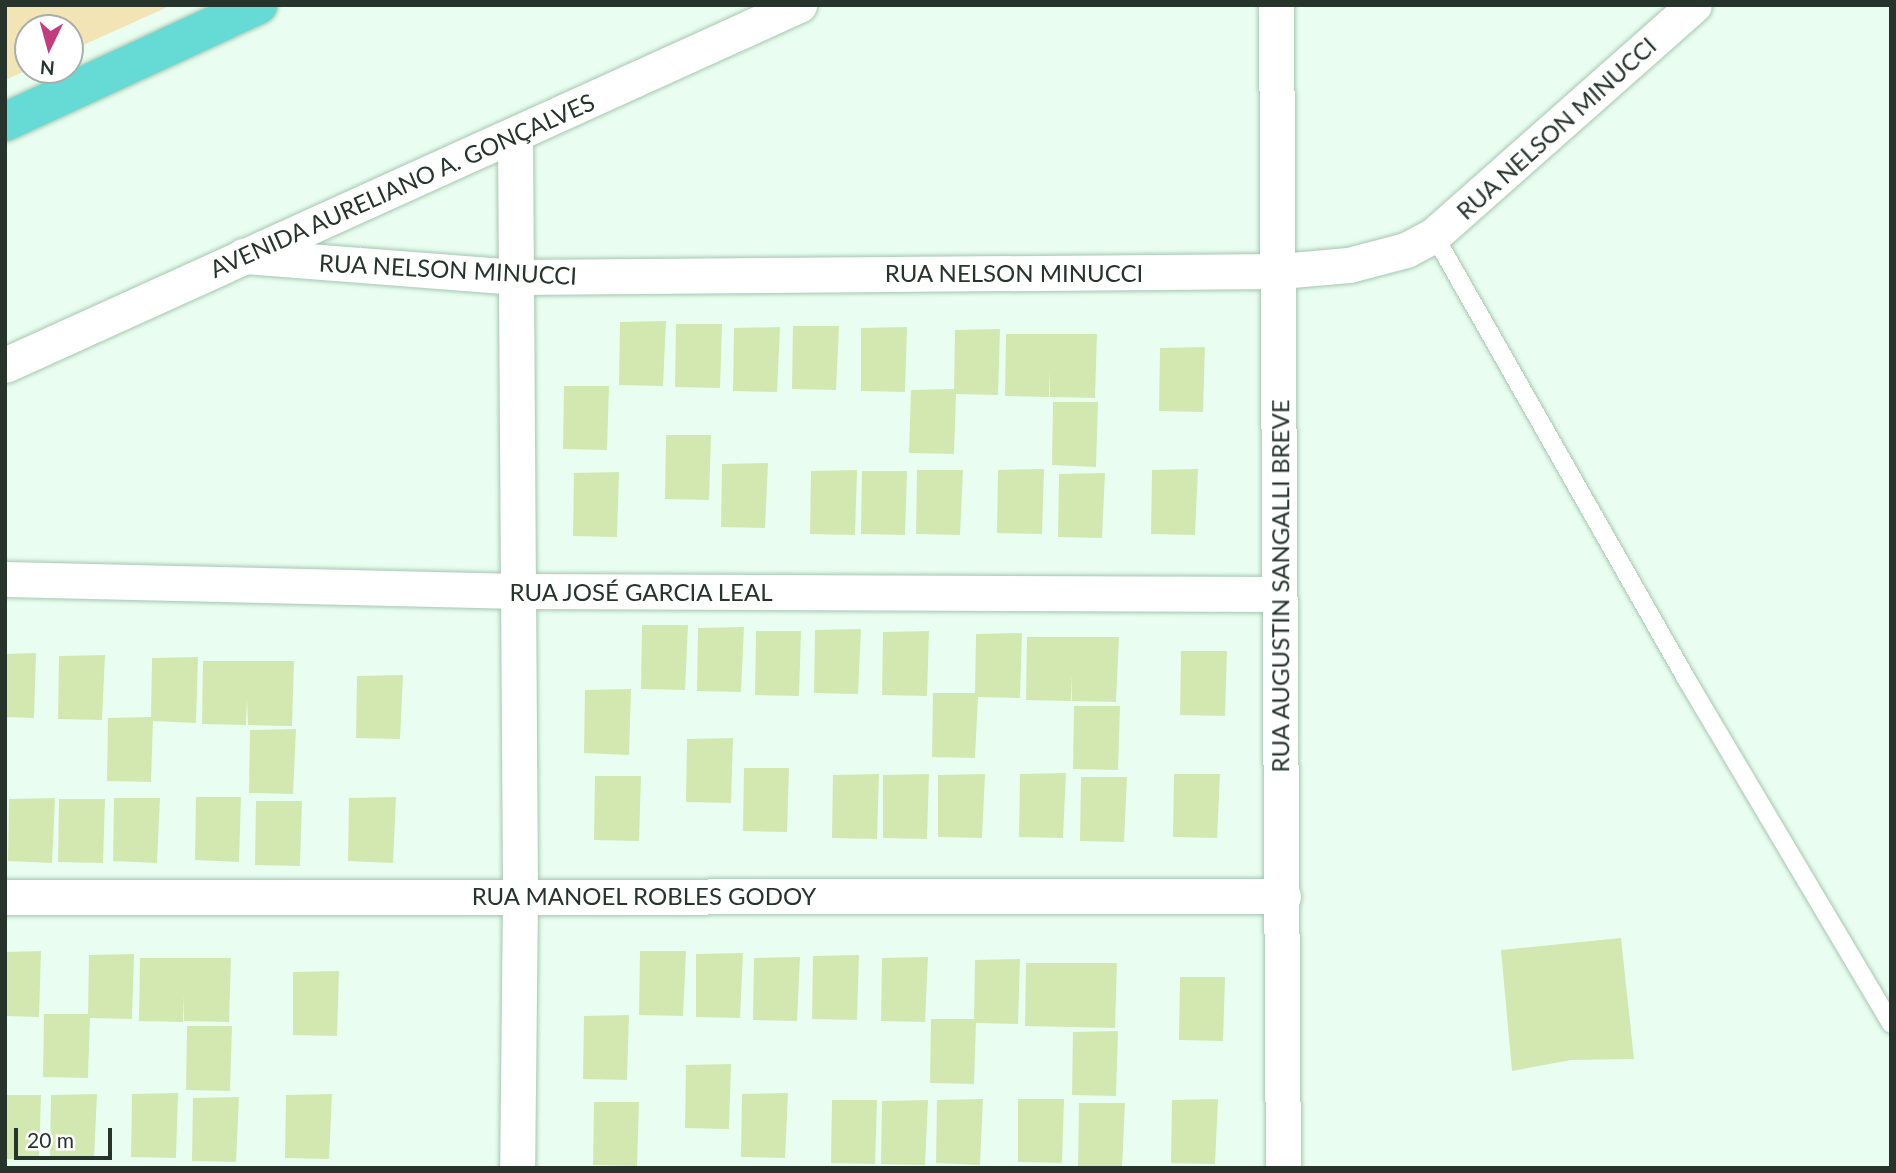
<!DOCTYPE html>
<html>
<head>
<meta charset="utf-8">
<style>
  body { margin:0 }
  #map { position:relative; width:1896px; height:1173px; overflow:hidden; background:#e9fef1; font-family:Lato,sans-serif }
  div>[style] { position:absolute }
  .green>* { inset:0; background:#f3e4b5 }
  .building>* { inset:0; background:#d3e8b1 }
  .roads { filter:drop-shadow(0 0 2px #a5c6b1) drop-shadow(0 0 2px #a5c6b1) }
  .service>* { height:18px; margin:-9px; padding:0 9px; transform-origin:9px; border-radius:9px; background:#fff }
  .minor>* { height:35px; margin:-17.5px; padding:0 17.5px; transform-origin:17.5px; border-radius:17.5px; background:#fff }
  .trunk>* { height:38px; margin:-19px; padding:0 19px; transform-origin:19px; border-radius:19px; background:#66dbd6 }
  span { translate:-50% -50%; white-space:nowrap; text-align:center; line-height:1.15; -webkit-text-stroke:6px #fff; paint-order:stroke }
  .street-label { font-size:24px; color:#26342c }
  .frame { position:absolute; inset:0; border:7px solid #26342c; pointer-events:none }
  .north { position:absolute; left:14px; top:14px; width:70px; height:70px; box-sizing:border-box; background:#fff; border:2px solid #a8aeab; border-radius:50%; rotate:185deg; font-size:19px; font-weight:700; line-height:28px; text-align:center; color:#26342c }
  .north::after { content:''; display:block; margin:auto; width:24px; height:32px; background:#c33d7e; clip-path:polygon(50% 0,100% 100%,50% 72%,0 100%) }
  .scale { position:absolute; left:14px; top:1128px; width:98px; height:32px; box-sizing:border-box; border:4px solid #26342c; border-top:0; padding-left:9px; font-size:21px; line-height:24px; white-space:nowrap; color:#26342c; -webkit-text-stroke:5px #fff; paint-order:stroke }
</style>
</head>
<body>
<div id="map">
  <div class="green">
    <div style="clip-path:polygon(5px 5px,172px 5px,70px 51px,70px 28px,28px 28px,28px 70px,5px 80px)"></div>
  </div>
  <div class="building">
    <div style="clip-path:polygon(666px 321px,663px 386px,619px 385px,620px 322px)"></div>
    <div style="clip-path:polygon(676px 324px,722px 324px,720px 388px,675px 387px)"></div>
    <div style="clip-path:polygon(793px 326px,839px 326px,836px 390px,792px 389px)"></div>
    <div style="clip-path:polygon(780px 327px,777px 392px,733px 391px,734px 328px)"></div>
    <div style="clip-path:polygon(907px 327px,905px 392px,861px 391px,861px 328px)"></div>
    <div style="clip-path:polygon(1000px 329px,998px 395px,956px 394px,954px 454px,909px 453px,911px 390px,954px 389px,955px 330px)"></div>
    <div style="clip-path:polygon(1006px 334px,1097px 334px,1095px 398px,1050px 397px,1050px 371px,1049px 397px,1005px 396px)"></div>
    <div style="clip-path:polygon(1205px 347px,1203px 412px,1159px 411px,1160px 348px)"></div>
    <div style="clip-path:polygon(564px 386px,609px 386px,607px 450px,563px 449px)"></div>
    <div style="clip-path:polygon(1053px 402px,1098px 402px,1096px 467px,1052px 465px)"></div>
    <div style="clip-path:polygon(666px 435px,711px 435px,709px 500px,665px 499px)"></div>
    <div style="clip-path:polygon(768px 463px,765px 528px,721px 527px,722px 464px)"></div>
    <div style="clip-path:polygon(1044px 469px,1042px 534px,997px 533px,998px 470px)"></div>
    <div style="clip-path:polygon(1198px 469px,1195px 535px,1151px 534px,1152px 470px)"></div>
    <div style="clip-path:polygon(857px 470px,855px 535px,810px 534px,811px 471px)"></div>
    <div style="clip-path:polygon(917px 470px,963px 470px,960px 535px,916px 534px)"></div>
    <div style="clip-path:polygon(862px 471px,907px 471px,905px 535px,861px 534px)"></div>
    <div style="clip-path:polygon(619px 472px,617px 537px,573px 536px,574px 473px)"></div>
    <div style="clip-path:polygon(1105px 473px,1102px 538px,1058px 537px,1059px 474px)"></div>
    <div style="clip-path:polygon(642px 625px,688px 625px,685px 690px,641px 689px)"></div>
    <div style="clip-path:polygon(744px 627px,741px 692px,697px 691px,698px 628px)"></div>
    <div style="clip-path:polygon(861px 629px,858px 694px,814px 693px,815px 630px)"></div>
    <div style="clip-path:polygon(756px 631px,801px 631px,799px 696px,755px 695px)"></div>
    <div style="clip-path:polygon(929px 631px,927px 696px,882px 695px,883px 632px)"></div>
    <div style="clip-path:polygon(1022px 633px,1020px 698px,978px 697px,975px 758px,932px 757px,933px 693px,975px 693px,976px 634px)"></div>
    <div style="clip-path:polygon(1027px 637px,1119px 637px,1116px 702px,1072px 701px,1072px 674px,1071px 701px,1026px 700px)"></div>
    <div style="clip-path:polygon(1181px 651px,1227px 651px,1225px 716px,1180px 715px)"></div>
    <div style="clip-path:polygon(36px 653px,34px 718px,5px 717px,5px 654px)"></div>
    <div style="clip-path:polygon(105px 655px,102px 720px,58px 719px,59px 656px)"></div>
    <div style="clip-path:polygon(198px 657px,196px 723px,153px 721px,151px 782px,107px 781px,108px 718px,151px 717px,152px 658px)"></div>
    <div style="clip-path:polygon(203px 661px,294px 661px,292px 726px,248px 725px,247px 699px,246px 725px,202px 724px)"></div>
    <div style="clip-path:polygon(403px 675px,400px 739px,356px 738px,357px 676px)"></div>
    <div style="clip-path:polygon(631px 689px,629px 755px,584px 753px,585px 690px)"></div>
    <div style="clip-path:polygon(1074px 706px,1120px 706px,1118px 770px,1073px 769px)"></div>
    <div style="clip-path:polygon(296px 729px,293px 794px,249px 793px,250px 730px)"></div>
    <div style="clip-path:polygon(733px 738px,731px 803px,686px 802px,687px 739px)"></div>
    <div style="clip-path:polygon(744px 768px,789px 768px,787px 832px,743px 831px)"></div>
    <div style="clip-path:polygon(1066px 773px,1063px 838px,1019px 837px,1020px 774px)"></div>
    <div style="clip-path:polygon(879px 774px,877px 839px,832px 838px,833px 775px)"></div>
    <div style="clip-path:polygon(929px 774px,927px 839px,883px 838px,883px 775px)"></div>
    <div style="clip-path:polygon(985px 774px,982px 838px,938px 837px,938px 775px)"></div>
    <div style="clip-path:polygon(1174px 774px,1220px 774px,1217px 838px,1173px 837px)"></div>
    <div style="clip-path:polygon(595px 776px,641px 776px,639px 841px,594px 840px)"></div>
    <div style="clip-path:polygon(1081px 777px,1127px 777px,1124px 842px,1080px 841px)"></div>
    <div style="clip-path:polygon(196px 797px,241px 797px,239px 862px,195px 860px)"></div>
    <div style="clip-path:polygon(396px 797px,393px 863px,348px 861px,349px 798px)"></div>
    <div style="clip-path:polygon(55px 798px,52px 863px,8px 861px,9px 799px)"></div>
    <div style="clip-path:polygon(114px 798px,160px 798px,157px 863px,113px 861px)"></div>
    <div style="clip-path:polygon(59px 799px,105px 799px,103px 863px,58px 862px)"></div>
    <div style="clip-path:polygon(256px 801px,302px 801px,300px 866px,255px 865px)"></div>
    <div style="clip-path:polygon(1621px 938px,1634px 1059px,1571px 1060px,1512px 1071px,1501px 950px)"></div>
    <div style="clip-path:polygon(41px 951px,39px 1017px,5px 1016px,5px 952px)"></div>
    <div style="clip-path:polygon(640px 951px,686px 951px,683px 1016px,639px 1015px)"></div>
    <div style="clip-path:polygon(743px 953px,740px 1018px,696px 1017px,696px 954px)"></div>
    <div style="clip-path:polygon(134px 954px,132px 1019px,90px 1018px,88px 1078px,43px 1077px,44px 1014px,88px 1014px,89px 955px)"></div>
    <div style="clip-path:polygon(859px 955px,857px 1020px,812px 1019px,813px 956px)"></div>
    <div style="clip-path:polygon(800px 957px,797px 1021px,753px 1020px,754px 958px)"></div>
    <div style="clip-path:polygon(928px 957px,925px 1022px,881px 1021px,882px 958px)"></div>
    <div style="clip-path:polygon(140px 958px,231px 958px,229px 1022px,184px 1021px,184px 995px,183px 1022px,139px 1021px)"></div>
    <div style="clip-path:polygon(1020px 959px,1018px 1024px,976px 1023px,974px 1084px,930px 1083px,931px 1019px,974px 1019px,975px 960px)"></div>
    <div style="clip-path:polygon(1026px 963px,1117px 963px,1115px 1028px,1025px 1026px)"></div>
    <div style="clip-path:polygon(339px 971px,337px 1036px,293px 1035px,293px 972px)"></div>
    <div style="clip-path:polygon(1180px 977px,1225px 977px,1223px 1041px,1179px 1040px)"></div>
    <div style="clip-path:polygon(629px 1015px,627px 1080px,583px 1079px,584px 1016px)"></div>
    <div style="clip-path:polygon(187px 1026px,232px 1026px,230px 1091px,186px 1090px)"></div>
    <div style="clip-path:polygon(1118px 1031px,1116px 1096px,1072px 1095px,1073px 1032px)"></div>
    <div style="clip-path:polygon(731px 1064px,729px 1129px,685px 1128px,686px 1065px)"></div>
    <div style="clip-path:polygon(178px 1093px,176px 1158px,131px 1157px,132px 1094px)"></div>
    <div style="clip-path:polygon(788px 1093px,785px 1158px,741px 1157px,742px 1094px)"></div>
    <div style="clip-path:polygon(97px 1094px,94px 1159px,50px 1158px,51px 1095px)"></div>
    <div style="clip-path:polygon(332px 1094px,329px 1159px,285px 1158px,286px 1095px)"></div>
    <div style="clip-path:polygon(5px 1095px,41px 1095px,39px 1160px,5px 1159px)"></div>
    <div style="clip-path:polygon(239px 1097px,236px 1162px,192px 1161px,193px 1098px)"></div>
    <div style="clip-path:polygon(983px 1099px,980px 1165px,936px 1163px,937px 1100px)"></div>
    <div style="clip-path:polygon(1018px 1099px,1064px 1099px,1062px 1163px,1018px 1162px)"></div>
    <div style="clip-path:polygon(1218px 1099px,1215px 1164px,1171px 1163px,1172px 1100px)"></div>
    <div style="clip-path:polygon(832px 1100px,877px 1100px,875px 1164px,831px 1163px)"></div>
    <div style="clip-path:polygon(928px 1100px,925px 1165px,881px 1164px,882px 1101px)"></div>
    <div style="clip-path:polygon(594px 1102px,639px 1102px,637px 1166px,593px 1165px)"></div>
    <div style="clip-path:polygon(1079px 1103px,1125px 1103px,1122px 1168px,1078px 1167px)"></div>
  </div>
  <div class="roads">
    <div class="service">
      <div style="left:1434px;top:235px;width:512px;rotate:60.38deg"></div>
      <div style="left:1687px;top:680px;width:400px;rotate:59.3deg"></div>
    </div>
    <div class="minor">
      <div style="left:1276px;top:5px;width:1163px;rotate:89.66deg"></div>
      <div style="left:515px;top:135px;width:761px;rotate:89.62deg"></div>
      <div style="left:520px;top:896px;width:272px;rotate:90.6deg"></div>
      <div style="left:243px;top:256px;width:276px;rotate:4.4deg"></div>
      <div style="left:518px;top:277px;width:762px;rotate:-0.45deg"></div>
      <div style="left:1280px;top:271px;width:69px;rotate:-5deg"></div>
      <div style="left:1349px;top:265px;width:59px;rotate:-14.7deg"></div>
      <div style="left:1406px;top:250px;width:32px;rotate:-28deg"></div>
      <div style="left:1434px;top:235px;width:347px;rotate:-41.5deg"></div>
      <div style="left:5px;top:365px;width:872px;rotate:-24.39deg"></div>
      <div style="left:5px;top:579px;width:514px;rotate:1.34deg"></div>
      <div style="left:519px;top:591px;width:759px;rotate:0.23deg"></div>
      <div style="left:5px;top:897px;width:1278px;rotate:-0.04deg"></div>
    </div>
    <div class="trunk">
      <div style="left:5px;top:122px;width:279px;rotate:-24.8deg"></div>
    </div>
  </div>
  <div class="street-label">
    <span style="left:1556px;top:128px;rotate:-42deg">RUA NELSON MINUCCI</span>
    <span style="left:402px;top:185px;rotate:-24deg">AVENIDA AURELIANO A. GONÇALVES</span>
    <span style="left:448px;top:269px;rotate:3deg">RUA NELSON MINUCCI</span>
    <span style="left:1014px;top:273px">RUA NELSON MINUCCI</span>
    <span style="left:1280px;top:586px;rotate:-90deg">RUA AUGUSTIN SANGALLI BREVE</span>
    <span style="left:641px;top:592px">RUA JOSÉ GARCIA LEAL</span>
    <span style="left:644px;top:896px">RUA MANOEL ROBLES GODOY</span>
  </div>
  <div class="frame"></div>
  <div class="north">N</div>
  <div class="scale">20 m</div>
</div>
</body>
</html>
